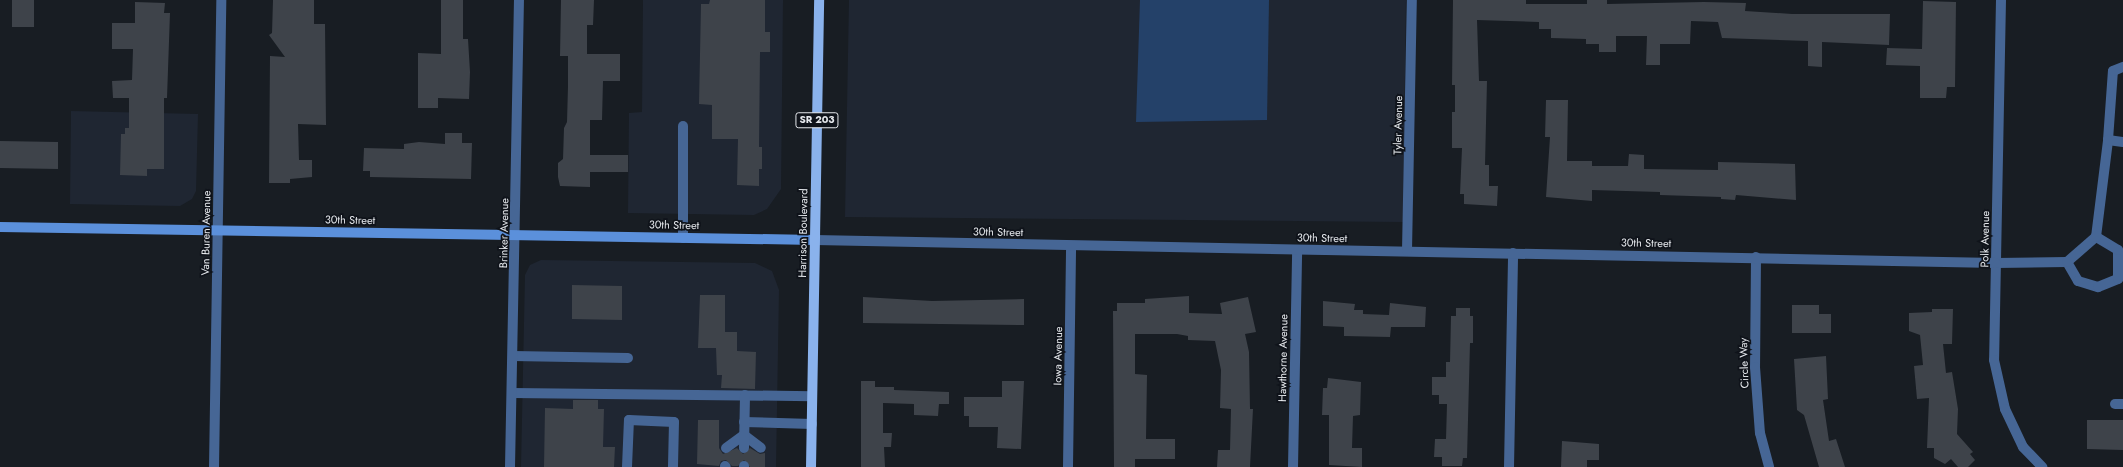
<!DOCTYPE html>
<html>
<head>
<meta charset="utf-8">
<style>
  body { margin:0 }
  #map { position:relative; width:2123px; height:467px; overflow:hidden; background:#181d23; font-family:Jost,sans-serif }
  div>[style] { position:absolute }
  .built>* { inset:0; background:#1f2632 }
  .green>* { inset:0; background:#244169 }
  .building>* { inset:0; background:#3e434a }
  .service>* { height:10px; margin:-5px; padding:0 5px; transform-origin:5px; border-radius:5px; background:#466695 }
  .minor>* { height:10px; margin:-5px; padding:0 5px; transform-origin:5px; border-radius:5px; background:#466695 }
  .tertiary>* { height:10px; margin:-5px; padding:0 5px; transform-origin:5px; border-radius:5px; background:#466695 }
  .secondary>* { height:10px; margin:-5px; padding:0 5px; transform-origin:5px; border-radius:5px; background:#5b90db }
  .primary>* { height:10px; margin:-5px; padding:0 5px; transform-origin:5px; border-radius:5px; background:#8ab2ec }
  span { translate:-50% -50%; white-space:nowrap; text-align:center; line-height:1.15; -webkit-text-stroke:3.5px #0f131a; paint-order:stroke }
  .shield-label span { padding:1px 3px; background:#0f131a; border:1px solid; border-radius:3px; -webkit-text-stroke-width:0 }
  .shield-label { font-size:10px; color:#e6e9ed; font-weight:700 }
  .street-label { font-size:11px; color:#e6e9ed }
</style>
</head>
<body>
<div id="map">
  <div class="built">
    <div style="clip-path:polygon(643px 0,783px 0,781px 189px,767px 209px,754px 215px,628px 213px,629px 113px,642px 112px)"></div>
    <div style="clip-path:polygon(849px 0,1406px 0,1403px 222px,845px 217px)"></div>
    <div style="clip-path:polygon(71px 111px,198px 114px,196px 191px,192px 199px,180px 206px,70px 204px)"></div>
    <div style="clip-path:polygon(541px 260px,755px 263px,772px 271px,779px 290px,776px 467px,521px 467px,525px 275px,530px 265px)"></div>
  </div>
  <div class="green">
    <div style="clip-path:polygon(1140px 0,1269px 0,1267px 120px,1136px 122px)"></div>
  </div>
  <div class="building">
    <div style="clip-path:polygon(12px 0,34px 0,34px 27px,12px 27px)"></div>
    <div style="clip-path:polygon(273px 0,314px 0,314px 24px,325px 24px,326px 125px,298px 124px,299px 160px,312px 160px,312px 177px,290px 179px,290px 183px,269px 183px,270px 56px,285px 57px,269px 35px,272px 33px)"></div>
    <div style="clip-path:polygon(441px 0,463px 0,463px 39px,468px 39px,470px 72px,469px 99px,438px 98px,438px 108px,418px 108px,418px 53px,441px 54px)"></div>
    <div style="clip-path:polygon(561px 0,594px 0,593px 25px,587px 25px,587px 54px,620px 54px,620px 81px,603px 81px,602px 120px,590px 120px,590px 155px,628px 155px,628px 172px,590px 172px,590px 187px,560px 186px,558px 177px,558px 163px,563px 159px,564px 128px,567px 122px,568px 86px,568px 56px,560px 56px)"></div>
    <div style="clip-path:polygon(710px 0,765px 0,765px 32px,770px 32px,770px 52px,760px 52px,759px 147px,762px 147px,762px 169px,759px 169px,759px 186px,737px 185px,738px 139px,712px 139px,712px 105px,699px 104px,701px 4px,709px 4px)"></div>
    <div style="clip-path:polygon(1453px 0,1526px 0,1526px 4px,1587px 4px,1587px 0,1607px 0,1607px 4px,1704px 2px,1746px 3px,1745px 11px,1792px 14px,1890px 14px,1889px 45px,1822px 42px,1822px 67px,1808px 66px,1808px 41px,1722px 38px,1718px 22px,1691px 21px,1690px 44px,1660px 44px,1660px 65px,1646px 65px,1647px 36px,1616px 36px,1616px 52px,1599px 52px,1599px 44px,1586px 44px,1586px 39px,1551px 38px,1551px 29px,1539px 29px,1539px 22px,1477px 20px,1479px 81px,1487px 81px,1485px 165px,1489px 165px,1489px 186px,1498px 186px,1497px 206px,1464px 204px,1464px 194px,1460px 194px,1462px 148px,1452px 148px,1452px 112px,1455px 112px,1455px 85px,1452px 85px)"></div>
    <div style="clip-path:polygon(1923px 1px,1956px 2px,1955px 87px,1947px 87px,1946px 98px,1920px 98px,1920px 66px,1886px 65px,1887px 48px,1922px 49px)"></div>
    <div style="clip-path:polygon(135px 2px,165px 3px,164px 13px,170px 13px,167px 98px,164px 98px,164px 169px,147px 169px,147px 176px,120px 175px,121px 134px,125px 134px,125px 128px,129px 128px,129px 98px,113px 98px,112px 81px,132px 80px,133px 49px,112px 49px,112px 23px,135px 23px)"></div>
    <div style="clip-path:polygon(1546px 100px,1568px 100px,1567px 161px,1592px 161px,1592px 166px,1628px 166px,1629px 154px,1644px 155px,1644px 169px,1718px 170px,1718px 162px,1795px 164px,1796px 200px,1736px 195px,1735px 200px,1721px 199px,1721px 197px,1660px 195px,1660px 192px,1592px 190px,1592px 201px,1546px 197px,1550px 137px,1545px 137px)"></div>
    <div style="clip-path:polygon(445px 133px,462px 133px,462px 143px,472px 143px,471px 179px,370px 177px,370px 171px,363px 171px,364px 148px,404px 149px,404px 144px,419px 142px,445px 144px)"></div>
    <div style="clip-path:polygon(0 141px,58px 142px,58px 169px,0 168px)"></div>
    <div style="clip-path:polygon(572px 285px,622px 286px,622px 320px,572px 319px)"></div>
    <div style="clip-path:polygon(700px 295px,725px 295px,725px 332px,737px 332px,737px 351px,756px 352px,755px 389px,721px 388px,722px 375px,717px 375px,716px 348px,698px 348px)"></div>
    <div style="clip-path:polygon(1189px 296px,1189px 313px,1222px 314px,1220px 303px,1248px 297px,1256px 332px,1245px 334px,1249px 352px,1250px 409px,1253px 409px,1250px 467px,1217px 467px,1218px 450px,1230px 450px,1231px 409px,1220px 408px,1221px 370px,1215px 341px,1188px 340px,1188px 336px,1177px 334px,1135px 334px,1135px 374px,1147px 375px,1146px 439px,1175px 439px,1175px 459px,1135px 459px,1135px 467px,1114px 467px,1113px 311px,1117px 311px,1117px 303px,1145px 303px,1145px 299px)"></div>
    <div style="clip-path:polygon(863px 297px,932px 301px,1024px 299px,1024px 325px,863px 323px)"></div>
    <div style="clip-path:polygon(1323px 301px,1355px 304px,1354px 310px,1363px 310px,1363px 314px,1389px 315px,1390px 303px,1426px 307px,1425px 327px,1391px 327px,1390px 337px,1344px 336px,1344px 327px,1323px 326px)"></div>
    <div style="clip-path:polygon(1792px 305px,1819px 305px,1819px 314px,1831px 314px,1831px 333px,1792px 333px)"></div>
    <div style="clip-path:polygon(1456px 308px,1470px 308px,1470px 316px,1473px 316px,1473px 343px,1470px 343px,1467px 458px,1463px 458px,1462px 466px,1442px 466px,1442px 457px,1434px 457px,1435px 439px,1446px 439px,1447px 404px,1439px 404px,1439px 395px,1432px 395px,1432px 377px,1446px 377px,1446px 362px,1450px 362px,1451px 316px,1456px 316px)"></div>
    <div style="clip-path:polygon(1932px 309px,1953px 309px,1952px 344px,1943px 344px,1946px 373px,1952px 372px,1958px 409px,1957px 434px,1973px 452px,1970px 454px,1975px 460px,1968px 467px,1958px 467px,1951px 459px,1945px 464px,1934px 458px,1934px 448px,1927px 448px,1929px 398px,1917px 399px,1914px 366px,1923px 365px,1920px 335px,1909px 331px,1909px 313px,1932px 312px)"></div>
    <div style="clip-path:polygon(1826px 356px,1828px 399px,1823px 400px,1829px 441px,1836px 439px,1845px 467px,1819px 467px,1804px 415px,1797px 410px,1794px 359px)"></div>
    <div style="clip-path:polygon(1328px 378px,1361px 382px,1360px 415px,1353px 416px,1352px 448px,1362px 448px,1362px 467px,1329px 465px,1329px 415px,1322px 415px,1323px 388px,1327px 388px)"></div>
    <div style="clip-path:polygon(861px 381px,875px 381px,875px 387px,894px 387px,894px 390px,949px 392px,949px 404px,939px 404px,938px 416px,914px 415px,914px 404px,883px 403px,883px 433px,892px 433px,891px 447px,884px 447px,885px 467px,861px 467px)"></div>
    <div style="clip-path:polygon(1002px 381px,1024px 381px,1021px 449px,997px 448px,998px 427px,969px 427px,969px 416px,964px 416px,964px 397px,1002px 397px)"></div>
    <div style="clip-path:polygon(573px 400px,598px 400px,598px 409px,604px 409px,603px 447px,615px 447px,614px 467px,544px 467px,545px 408px,573px 409px)"></div>
    <div style="clip-path:polygon(698px 420px,719px 420px,719px 448px,723px 454px,737px 448px,743px 454px,750px 448px,760px 454px,765px 453px,765px 467px,750px 467px,744px 460px,738px 466px,732px 466px,726px 460px,721px 461px,719px 466px,697px 464px)"></div>
    <div style="clip-path:polygon(2087px 420px,2123px 420px,2123px 450px,2087px 449px)"></div>
    <div style="clip-path:polygon(1562px 441px,1599px 444px,1599px 460px,1587px 460px,1587px 467px,1561px 467px)"></div>
  </div>
  <div class="service">
    <div style="left:2108px;top:140px;width:69px;rotate:-85.9deg"></div>
    <div style="left:2113px;top:71px;width:11px;rotate:-22deg"></div>
    <div style="left:683px;top:238px;width:112px;rotate:-90deg"></div>
    <div style="left:2067px;top:262px;width:22px;rotate:60deg"></div>
    <div style="left:2078px;top:281px;width:21px;rotate:17deg"></div>
    <div style="left:2098px;top:287px;width:22px;rotate:-22deg"></div>
    <div style="left:2118px;top:279px;width:29px;rotate:-90deg"></div>
    <div style="left:2118px;top:250px;width:26px;rotate:-149deg"></div>
    <div style="left:1996px;top:263px;width:71px;rotate:-0.8deg"></div>
    <div style="left:2067px;top:262px;width:38px;rotate:-41deg"></div>
    <div style="left:2096px;top:237px;width:98px;rotate:-82.9deg"></div>
    <div style="left:2108px;top:140px;width:15px;rotate:8deg"></div>
    <div style="left:513px;top:356px;width:115px;rotate:1deg"></div>
    <div style="left:512px;top:393px;width:300px;rotate:0.6deg"></div>
    <div style="left:2115px;top:404px;width:8px"></div>
    <div style="left:744px;top:422px;width:68px;rotate:1.7deg"></div>
    <div style="left:726px;top:448px;width:22px;rotate:-36deg"></div>
    <div style="left:744px;top:435px;width:21px;rotate:37deg"></div>
    <div style="left:744px;top:448px;width:53px;rotate:-88.9deg"></div>
    <div style="left:725px;top:466px;width:1px;rotate:45deg"></div>
    <div style="left:744px;top:466px;width:1px;rotate:90deg"></div>
    <div style="left:627px;top:467px;width:47px;rotate:-87.6deg"></div>
    <div style="left:629px;top:420px;width:45px;rotate:2.5deg"></div>
    <div style="left:674px;top:422px;width:45px;rotate:91.3deg"></div>
  </div>
  <div class="minor">
    <div style="left:2001px;top:0;width:360px;rotate:91.1deg"></div>
    <div style="left:1994px;top:360px;width:50px;rotate:77.3deg"></div>
    <div style="left:2005px;top:409px;width:42px;rotate:64.7deg"></div>
    <div style="left:2023px;top:447px;width:28px;rotate:46deg"></div>
    <div style="left:1756px;top:257px;width:110px;rotate:90.5deg"></div>
    <div style="left:1755px;top:367px;width:66px;rotate:85.7deg"></div>
    <div style="left:1760px;top:433px;width:35px;rotate:75deg"></div>
    <div style="left:214px;top:467px;width:467px;rotate:-89.1deg"></div>
    <div style="left:510px;top:467px;width:467px;rotate:-88.9deg"></div>
    <div style="left:1068px;top:467px;width:221px;rotate:-89.2deg"></div>
    <div style="left:1293px;top:467px;width:217px;rotate:-88.9deg"></div>
    <div style="left:1509px;top:467px;width:214px;rotate:-88.9deg"></div>
  </div>
  <div class="tertiary">
    <div style="left:815px;top:240px;width:1181px;rotate:1.12deg"></div>
    <div style="left:1407px;top:251px;width:251px;rotate:-88.9deg"></div>
  </div>
  <div class="secondary">
    <div style="left:0;top:227px;width:815px;rotate:0.91deg"></div>
  </div>
  <div class="primary">
    <div style="left:811px;top:467px;width:467px;rotate:-89deg"></div>
  </div>
  <div class="shield-label">
    <span style="left:817px;top:120px">SR 203</span>
  </div>
  <div class="street-label">
    <span style="left:1398px;top:125px;rotate:-89deg">Tyler Avenue</span>
    <span style="left:350px;top:220px;rotate:1deg">30th Street</span>
    <span style="left:674px;top:225px;rotate:1deg">30th Street</span>
    <span style="left:998px;top:232px;rotate:1deg">30th Street</span>
    <span style="left:206px;top:233px;rotate:-89deg">Van Buren Avenue</span>
    <span style="left:504px;top:233px;rotate:-89deg">Brinker Avenue</span>
    <span style="left:803px;top:233px;rotate:-89deg">Harrison Boulevard</span>
    <span style="left:1322px;top:238px;rotate:1deg">30th Street</span>
    <span style="left:1985px;top:239px;rotate:-89deg">Polk Avenue</span>
    <span style="left:1646px;top:243px;rotate:1deg">30th Street</span>
    <span style="left:1058px;top:356px;rotate:-89deg">Iowa Avenue</span>
    <span style="left:1283px;top:358px;rotate:-89deg">Hawthorne Avenue</span>
    <span style="left:1744px;top:363px;rotate:-92deg">Circle Way</span>
  </div>
</div>
</body>
</html>
